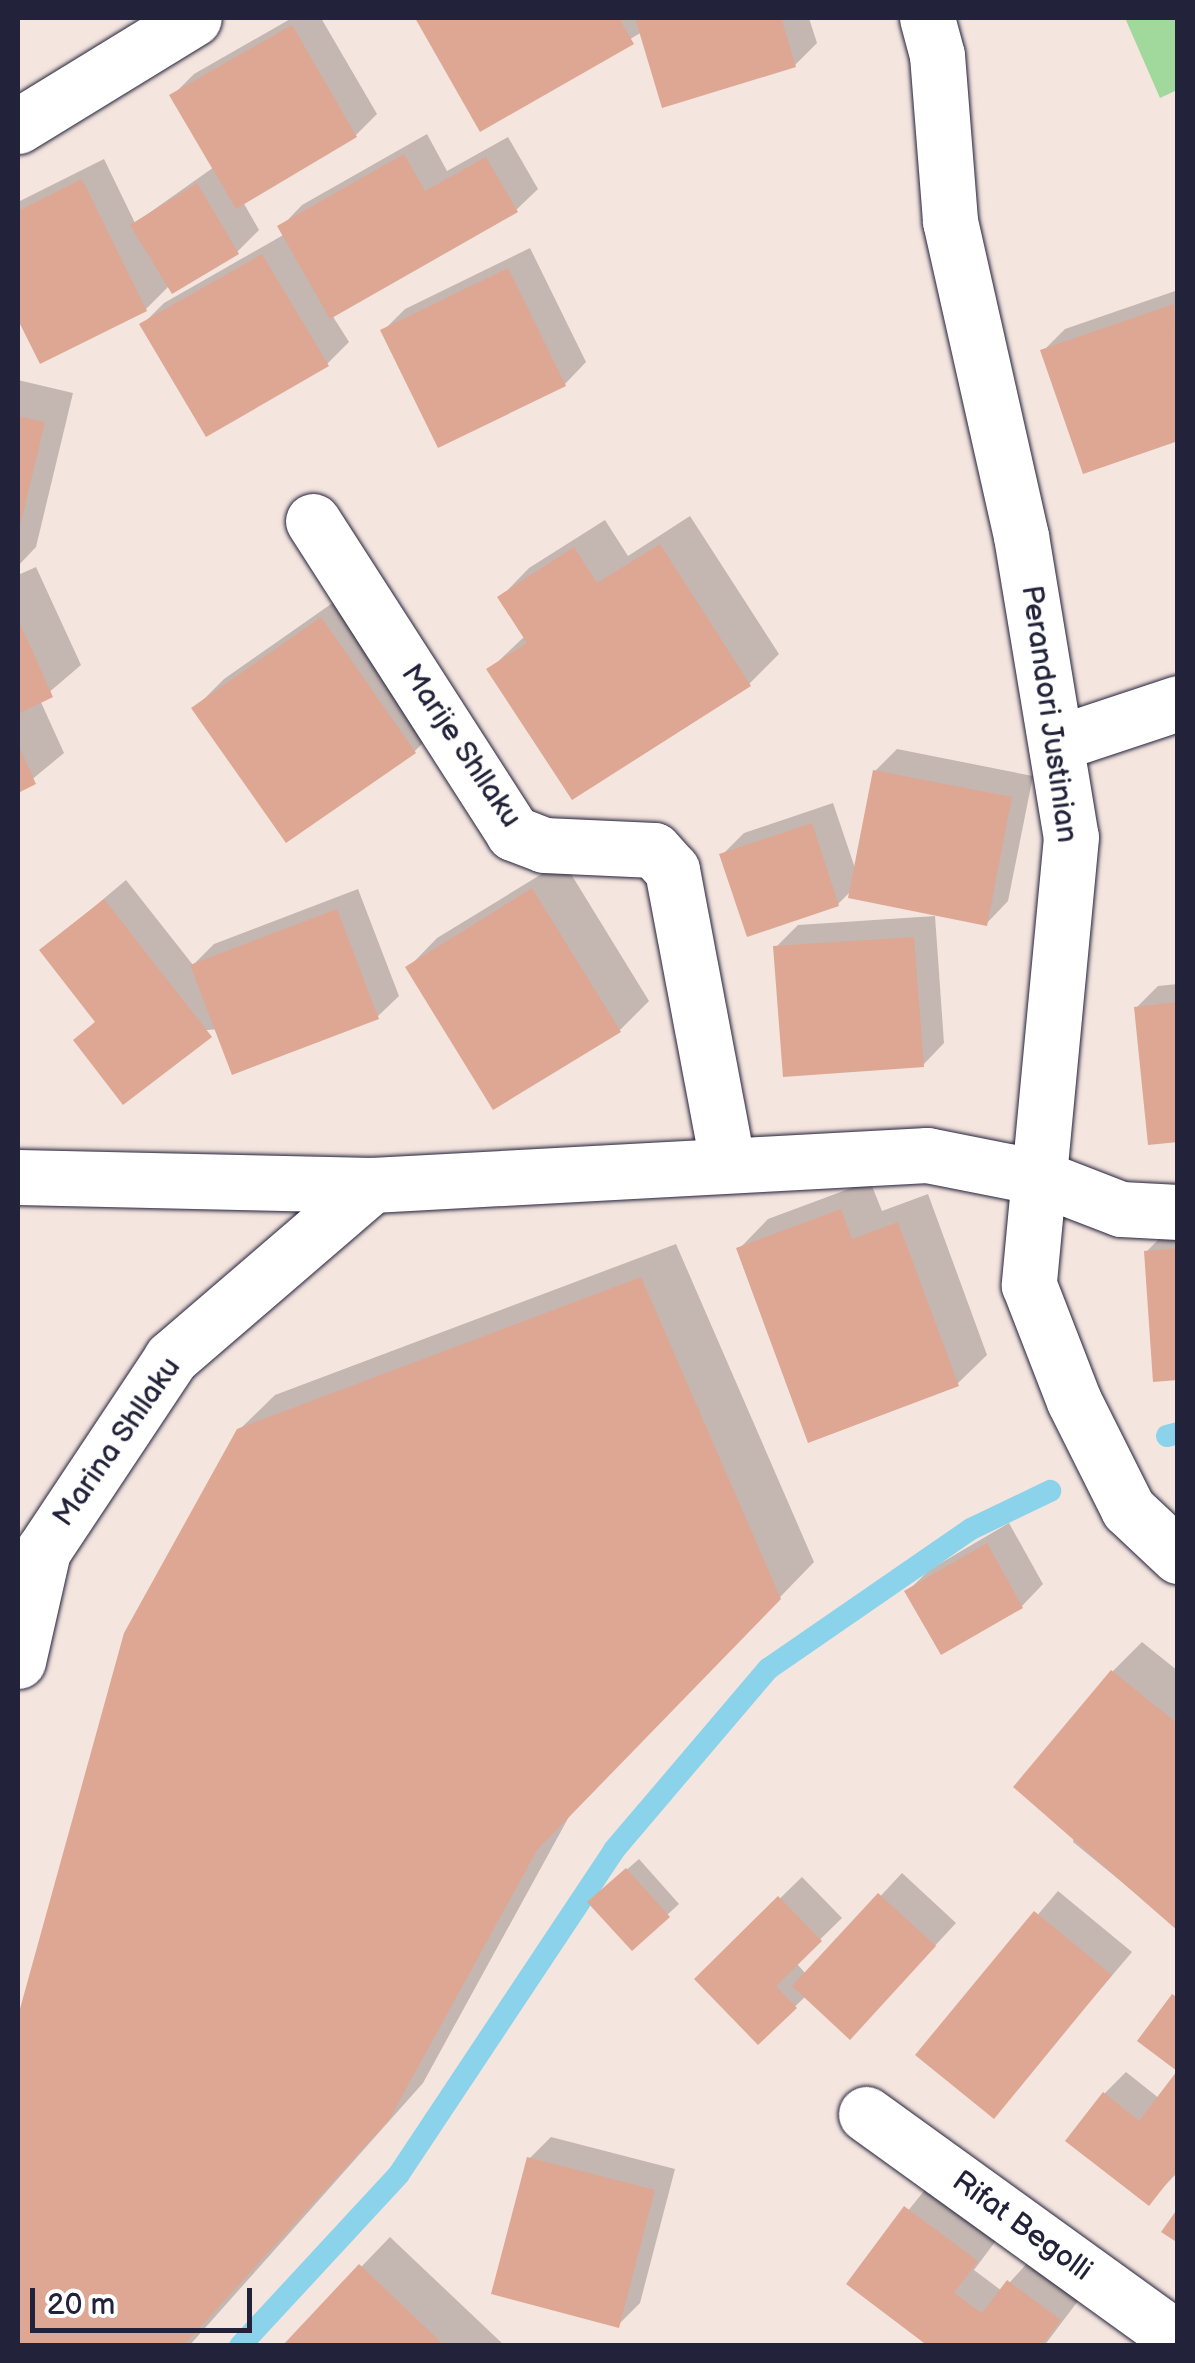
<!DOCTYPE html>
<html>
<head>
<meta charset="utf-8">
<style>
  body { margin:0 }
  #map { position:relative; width:1195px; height:2363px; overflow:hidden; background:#f5e5df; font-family:"Balsamiq Sans",sans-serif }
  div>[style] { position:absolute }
  .green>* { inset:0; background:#a1d99d }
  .shadow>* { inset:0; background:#0003 }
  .stream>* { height:22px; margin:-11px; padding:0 11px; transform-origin:11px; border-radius:11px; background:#8ad3eb }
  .building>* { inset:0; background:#dda793 }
  .roads { filter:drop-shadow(0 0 2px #22223b) drop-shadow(0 0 2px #22223b) }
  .minor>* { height:55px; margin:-27.5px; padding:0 27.5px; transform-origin:27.5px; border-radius:27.5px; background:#fff }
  span { translate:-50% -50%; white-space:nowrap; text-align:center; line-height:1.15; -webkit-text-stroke:8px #fff; paint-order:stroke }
  .street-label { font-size:30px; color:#22223b }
  .frame { position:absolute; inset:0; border:20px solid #22223b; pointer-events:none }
  .scale { position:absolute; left:30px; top:2288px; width:222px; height:45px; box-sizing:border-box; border:5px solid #22223b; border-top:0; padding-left:12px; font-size:30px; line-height:35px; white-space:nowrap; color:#22223b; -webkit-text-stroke:8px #fff; paint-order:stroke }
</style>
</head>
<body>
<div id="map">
  <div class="green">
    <div style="clip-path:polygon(1125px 18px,1177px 18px,1177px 90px,1160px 98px)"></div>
  </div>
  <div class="shadow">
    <div style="clip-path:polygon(292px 18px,321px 18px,377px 114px,356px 135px,243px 202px,259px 230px,237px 252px,170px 285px,146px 309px,41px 361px,18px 314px,18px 202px,104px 159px,135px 223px,214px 167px,172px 96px,194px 74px)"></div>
    <div style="clip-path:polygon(418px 18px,809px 18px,817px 43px,795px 65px,642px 32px,481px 128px)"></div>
    <div style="clip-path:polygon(427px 134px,447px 171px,508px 137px,538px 189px,516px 210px,332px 315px,349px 342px,327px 364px,142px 325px,164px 303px,285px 234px,281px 227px,302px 205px)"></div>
    <div style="clip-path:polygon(530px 248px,586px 362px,565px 384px,384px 330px,405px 309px)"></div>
    <div style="clip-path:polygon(1178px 290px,1178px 438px,1043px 351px,1065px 329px)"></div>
    <div style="clip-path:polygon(18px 380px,73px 393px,36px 547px,18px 566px)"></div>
    <div style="clip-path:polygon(690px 516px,779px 654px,749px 684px,490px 669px,525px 636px,500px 598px,529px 568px,605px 520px,628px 556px)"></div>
    <div style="clip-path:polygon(36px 567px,81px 665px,40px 700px,64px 753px,18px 791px,18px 575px)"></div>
    <div style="clip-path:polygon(351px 590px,444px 721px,415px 751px,287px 840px,195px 708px,224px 679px)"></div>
    <div style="clip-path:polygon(897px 749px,1033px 776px,1008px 901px,987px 923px,852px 890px,838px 904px,722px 855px,744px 833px,833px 803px,856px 871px,875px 771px)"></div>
    <div style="clip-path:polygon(563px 861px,649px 1001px,620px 1030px,408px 968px,437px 938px)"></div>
    <div style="clip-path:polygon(126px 880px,193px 965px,214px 944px,358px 889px,399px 996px,377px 1017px,77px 1040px,97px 1020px,42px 951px)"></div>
    <div style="clip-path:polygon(935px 916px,944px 1043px,923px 1065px,776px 947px,798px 925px)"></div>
    <div style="clip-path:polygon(1178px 984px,1178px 1139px,1136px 1008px,1158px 986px)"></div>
    <div style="clip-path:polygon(870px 1181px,882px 1211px,928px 1194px,987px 1355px,957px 1384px,739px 1249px,768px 1219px)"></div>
    <div style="clip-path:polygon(1178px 1229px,1178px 1377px,1146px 1252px,1168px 1230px)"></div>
    <div style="clip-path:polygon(676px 1244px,814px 1562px,571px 1813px,423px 2083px,189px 2346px,18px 2346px,18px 2026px,126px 1634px,239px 1430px,275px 1395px)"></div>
    <div style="clip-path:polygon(1009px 1523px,1043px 1584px,1022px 1606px,942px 1652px,907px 1592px,929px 1570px)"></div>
    <div style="clip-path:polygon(1142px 1642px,1178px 1671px,1178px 1928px,1073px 1842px,1113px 1671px)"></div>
    <div style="clip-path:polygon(639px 1859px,679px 1904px,632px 1947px,602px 1891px)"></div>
    <div style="clip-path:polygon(902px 1873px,956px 1923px,871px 2015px,806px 1996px,758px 2042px,697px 1979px,802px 1877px,842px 1918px,796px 1963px,807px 1975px)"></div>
    <div style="clip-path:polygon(1058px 1891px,1132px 1952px,993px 2116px,918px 2055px)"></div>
    <div style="clip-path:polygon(1126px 2072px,1160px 2099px,1178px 2075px,1178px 2172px,1148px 2203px,1104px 2094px)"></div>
    <div style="clip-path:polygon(551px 2137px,675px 2169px,640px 2303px,618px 2325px,529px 2159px)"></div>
    <div style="clip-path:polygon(928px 2186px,998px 2238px,974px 2270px,1002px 2291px,1030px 2260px,1081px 2297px,1044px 2346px,932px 2346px,849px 2284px)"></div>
    <div style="clip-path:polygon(390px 2237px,505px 2346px,285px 2346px)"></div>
  </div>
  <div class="stream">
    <div style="left:1167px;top:1436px;width:11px;rotate:-15deg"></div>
    <div style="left:240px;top:2346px;width:234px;rotate:-47.2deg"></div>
    <div style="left:399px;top:2174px;width:389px;rotate:-56.4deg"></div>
    <div style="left:614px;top:1850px;width:238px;rotate:-49.6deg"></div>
    <div style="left:768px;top:1669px;width:247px;rotate:-34.6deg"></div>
    <div style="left:971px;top:1529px;width:88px;rotate:-25.7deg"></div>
  </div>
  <div class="building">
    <div style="clip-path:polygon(415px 18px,619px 18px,634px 44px,480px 132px)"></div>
    <div style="clip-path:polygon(635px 18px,781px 18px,796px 67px,662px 108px)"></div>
    <div style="clip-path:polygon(292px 25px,357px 137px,236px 209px,169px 95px)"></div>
    <div style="clip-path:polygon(404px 154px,425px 191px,486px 157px,518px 212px,330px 319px,277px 226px)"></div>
    <div style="clip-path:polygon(82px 179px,147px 311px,40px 364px,18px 320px,18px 211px)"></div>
    <div style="clip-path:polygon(197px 183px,239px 254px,172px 294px,130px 225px)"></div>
    <div style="clip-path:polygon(262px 254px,329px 366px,206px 437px,139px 324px)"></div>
    <div style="clip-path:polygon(508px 268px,566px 386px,438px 448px,380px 330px)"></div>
    <div style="clip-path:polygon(1174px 304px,1178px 441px,1083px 474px,1040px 350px)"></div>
    <div style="clip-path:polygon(18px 416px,45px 422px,19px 530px,18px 530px)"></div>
    <div style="clip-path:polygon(660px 544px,751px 686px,572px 800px,486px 669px,527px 643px,497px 597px,574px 547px,597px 583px)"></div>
    <div style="clip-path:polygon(321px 617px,416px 753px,286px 843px,191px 708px)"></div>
    <div style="clip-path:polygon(18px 619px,53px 697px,18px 714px)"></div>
    <div style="clip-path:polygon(18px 744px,36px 784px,18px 793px)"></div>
    <div style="clip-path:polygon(873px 770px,1012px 797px,987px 926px,848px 898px)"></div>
    <div style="clip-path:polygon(812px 823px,839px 906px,747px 937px,719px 854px)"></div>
    <div style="clip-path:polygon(532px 888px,621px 1032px,493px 1110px,405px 967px)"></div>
    <div style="clip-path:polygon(104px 899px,212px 1037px,123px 1105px,73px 1040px,95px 1022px,39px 950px)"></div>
    <div style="clip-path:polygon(337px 909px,379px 1019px,232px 1075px,190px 965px)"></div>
    <div style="clip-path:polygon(914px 937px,924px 1067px,783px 1077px,773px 946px)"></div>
    <div style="clip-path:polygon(1178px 1002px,1178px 1142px,1148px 1145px,1134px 1007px)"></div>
    <div style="clip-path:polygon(841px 1209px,852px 1239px,898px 1222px,959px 1386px,808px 1443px,736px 1248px)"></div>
    <div style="clip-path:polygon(1178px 1248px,1178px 1380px,1153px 1382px,1144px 1251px)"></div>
    <div style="clip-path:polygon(641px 1277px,781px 1599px,537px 1850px,389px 2120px,183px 2346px,18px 2346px,18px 2016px,124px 1633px,237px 1429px)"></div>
    <div style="clip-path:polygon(987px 1543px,1023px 1608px,941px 1655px,904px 1591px)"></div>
    <div style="clip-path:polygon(1111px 1670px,1178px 1724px,1178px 1931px,1013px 1787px)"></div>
    <div style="clip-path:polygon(626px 1868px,670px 1917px,632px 1951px,587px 1902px)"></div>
    <div style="clip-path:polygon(878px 1893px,936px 1946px,850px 2040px,792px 1986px)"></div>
    <div style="clip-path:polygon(778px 1896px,822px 1941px,776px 1986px,797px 2008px,758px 2045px,694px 1979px)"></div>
    <div style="clip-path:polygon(1034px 1911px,1112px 1975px,994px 2119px,915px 2055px)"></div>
    <div style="clip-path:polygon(1172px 1994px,1178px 1998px,1178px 2169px,1149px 2206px,1065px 2141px,1103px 2092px,1139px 2121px,1177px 2071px,1137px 2041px)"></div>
    <div style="clip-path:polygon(527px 2157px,655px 2190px,619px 2328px,491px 2294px)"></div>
    <div style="clip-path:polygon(904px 2206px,978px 2261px,954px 2293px,982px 2313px,1007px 2280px,1061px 2320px,1041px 2346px,928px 2346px,846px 2284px)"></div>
    <div style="clip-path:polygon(1178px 2208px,1178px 2243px,1161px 2232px)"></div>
    <div style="clip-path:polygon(359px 2264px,445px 2346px,282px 2346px)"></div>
  </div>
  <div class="roads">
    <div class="minor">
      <div style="left:927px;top:18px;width:38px;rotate:75deg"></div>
      <div style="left:937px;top:55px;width:167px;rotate:85.5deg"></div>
      <div style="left:950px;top:221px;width:323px;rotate:77.3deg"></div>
      <div style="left:1021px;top:536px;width:305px;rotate:80.6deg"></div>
      <div style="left:1071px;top:837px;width:450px;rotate:95.4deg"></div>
      <div style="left:1029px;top:1285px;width:124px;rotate:68.8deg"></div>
      <div style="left:1074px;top:1401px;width:121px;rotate:63.4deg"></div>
      <div style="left:1128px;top:1509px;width:69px;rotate:43.2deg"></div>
      <div style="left:18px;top:126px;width:206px;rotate:-31.5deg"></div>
      <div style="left:313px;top:521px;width:371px;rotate:57.3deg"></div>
      <div style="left:513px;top:833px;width:33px;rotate:21deg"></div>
      <div style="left:544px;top:845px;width:110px;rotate:2.6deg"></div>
      <div style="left:654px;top:850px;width:27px;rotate:48deg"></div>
      <div style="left:672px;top:870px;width:300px;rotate:79.3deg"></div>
      <div style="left:1058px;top:743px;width:126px;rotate:-18.4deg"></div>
      <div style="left:18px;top:1177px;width:354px;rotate:1.3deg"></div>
      <div style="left:372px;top:1185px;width:556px;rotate:-3.09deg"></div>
      <div style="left:927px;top:1155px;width:113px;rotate:11.2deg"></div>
      <div style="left:1038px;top:1177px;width:89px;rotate:21.1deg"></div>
      <div style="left:1121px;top:1209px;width:57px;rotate:3deg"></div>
      <div style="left:18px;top:1661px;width:113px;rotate:-77.2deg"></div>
      <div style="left:43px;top:1551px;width:232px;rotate:-56.4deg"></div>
      <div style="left:171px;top:1358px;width:265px;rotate:-40.7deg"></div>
      <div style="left:866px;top:2114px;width:385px;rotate:35.8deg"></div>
    </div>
  </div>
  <div class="street-label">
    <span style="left:1049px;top:714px;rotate:82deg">Perandori Justinian</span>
    <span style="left:461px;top:746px;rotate:56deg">Marije Shllaku</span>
    <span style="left:117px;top:1442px;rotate:-55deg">Marina Shllaku</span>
    <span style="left:1022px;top:2226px;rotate:36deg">Rifat Begolli</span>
  </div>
  <div class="frame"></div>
  <div class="scale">20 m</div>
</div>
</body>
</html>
